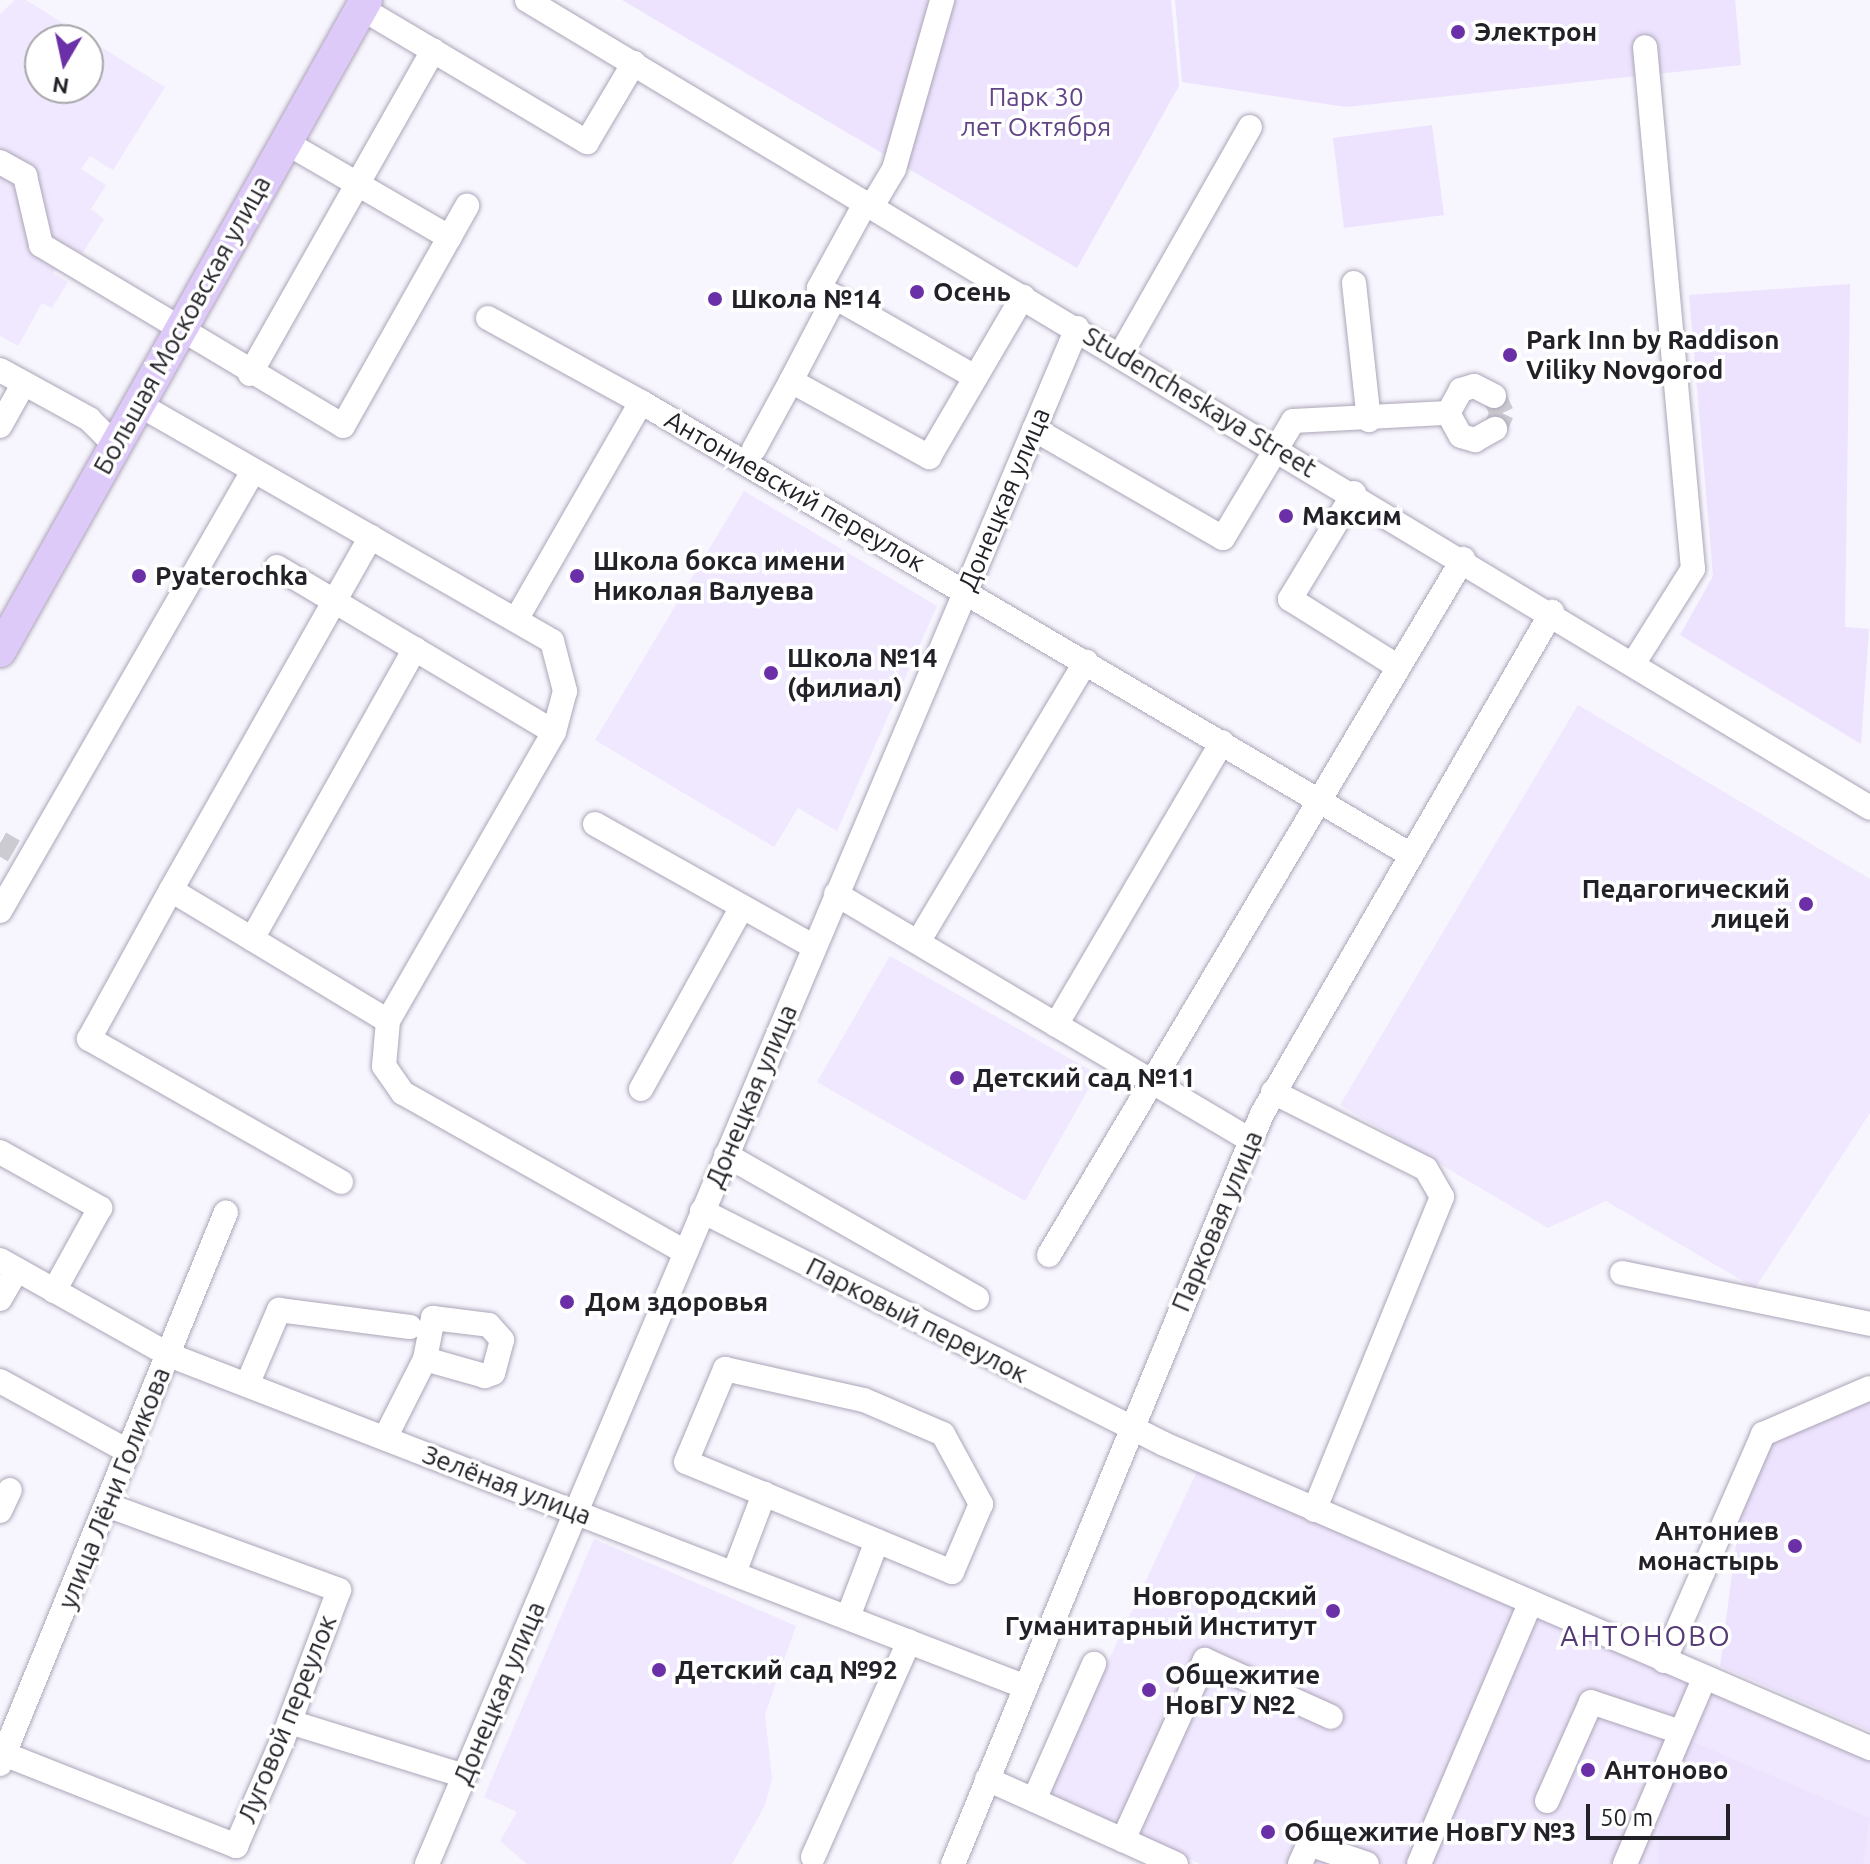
<!DOCTYPE html>
<html>
<head>
<meta charset="utf-8">
<style>
  body { margin:0 }
  #map { position:relative; width:1870px; height:1864px; overflow:hidden; background:#f7f5fd; font-family:Ubuntu,sans-serif }
  div>[style] { position:absolute }
  .built>* { inset:0; background:#f0e8fe }
  .green>* { inset:0; background:#ede3fe }
  .minor-tunnel>* { height:24px; margin-top:-12px; transform-origin:0; background:repeating-linear-gradient(90deg,#cdcbd2 0 24px,transparent 0 36px) }
  .roads { filter:drop-shadow(0 0 2px #aca5b8) drop-shadow(0 0 2px #aca5b8) }
  .minor>* { height:24px; margin:-12px; padding:0 12px; transform-origin:12px; border-radius:12px; background:#fff }
  .major>* { height:32px; margin:-16px; padding:0 16px; transform-origin:16px; border-radius:16px; background:#ddcaf8 }
  .dots>* { width:22px; height:22px; translate:-50% -50%; box-sizing:border-box; border:4px solid #fff; border-radius:50% }
  span { translate:-50% -50%; white-space:nowrap; text-align:center; line-height:1.15; -webkit-text-stroke:7px #fff; paint-order:stroke }
  .poi-label { font-size:26px; color:#232128; font-weight:700 }
  .left { translate:0 -50%; text-align:left }
  .right { translate:-100% -50%; text-align:right }
  .park-label { font-size:26px; color:#624587 }
  .street-label { font-size:26px; color:#232128 }
  .neighbourhood-label { font-size:28px; color:#543a76; letter-spacing:2px }
  .north { position:absolute; left:24px; top:24px; width:80px; height:80px; box-sizing:border-box; background:#fff; border:2px solid #a7a6a9; border-radius:50%; rotate:189deg; font-size:22px; font-weight:700; line-height:32px; text-align:center; color:#232128 }
  .north::after { content:''; display:block; margin:auto; width:28px; height:36px; background:#6b30a7; clip-path:polygon(50% 0,100% 100%,50% 72%,0 100%) }
  .scale { position:absolute; left:1586px; top:1804px; width:144px; height:36px; box-sizing:border-box; border:4px solid #232128; border-top:0; padding-left:10px; font-size:24px; line-height:28px; white-space:nowrap; color:#232128; -webkit-text-stroke:6px #fff; paint-order:stroke }
</style>
</head>
<body>
<div id="map">
  <div class="built">
    <div style="clip-path:polygon(evenodd,15px 0,26px 0,165px 87px,113px 170px,90px 156px,81px 169px,106px 185px,91px 209px,104px 219px,82px 254px,68px 246px,53px 273px,68px 282px,52px 308px,42px 303px,18px 346px,0 336px,0 14px,15px 0,40px 40px,88px 40px,88px 88px,40px 88px,40px 40px)"></div>
    <div style="clip-path:polygon(744px 491px,937px 606px,837px 831px,798px 808px,774px 847px,595px 740px)"></div>
    <div style="clip-path:polygon(1578px 705px,1870px 879px,1870px 1113px,1755px 1288px,1606px 1201px,1548px 1228px,1340px 1105px)"></div>
    <div style="clip-path:polygon(890px 956px,1097px 1074px,1025px 1201px,817px 1082px)"></div>
    <div style="clip-path:polygon(1199px 1467px,1870px 1755px,1870px 1864px,1200px 1864px,1047px 1792px)"></div>
    <div style="clip-path:polygon(594px 1539px,796px 1626px,765px 1714px,772px 1779px,765px 1805px,732px 1864px,527px 1864px,500px 1841px,517px 1812px,484px 1797px)"></div>
  </div>
  <div class="green">
    <div style="clip-path:polygon(622px 0,1171px 0,1179px 86px,1077px 268px)"></div>
    <div style="clip-path:polygon(1175px 0,1735px 0,1741px 65px,1346px 107px,1182px 82px)"></div>
    <div style="clip-path:polygon(1432px 125px,1444px 215px,1344px 228px,1333px 138px)"></div>
    <div style="clip-path:polygon(1850px 284px,1845px 627px,1869px 629px,1861px 744px,1680px 635px,1713px 576px,1689px 295px)"></div>
    <div style="clip-path:polygon(1870px 1398px,1870px 1731px,1720px 1666px,1741px 1505px,1767px 1441px)"></div>
    <div style="clip-path:polygon(1689px 1740px,1870px 1818px,1863px 1864px,1658px 1864px,1660px 1806px)"></div>
  </div>
  <div class="minor-tunnel">
    <div style="left:1494px;top:396px;width:19px;rotate:65deg"></div>
    <div style="left:1502px;top:413px;width:17px;rotate:114deg"></div>
    <div style="left:0;top:843px;width:16px;rotate:30deg"></div>
  </div>
  <div class="roads">
    <div class="minor">
      <div style="left:527px;top:0;width:1567px;rotate:31.03deg"></div>
      <div style="left:361px;top:8px;width:263px;rotate:30.7deg"></div>
      <div style="left:587px;top:142px;width:92px;rotate:-59.3deg"></div>
      <div style="left:285px;top:142px;width:190px;rotate:30.1deg"></div>
      <div style="left:0;top:162px;width:29px;rotate:29deg"></div>
      <div style="left:25px;top:176px;width:71px;rotate:76.9deg"></div>
      <div style="left:41px;top:245px;width:352px;rotate:30.9deg"></div>
      <div style="left:343px;top:426px;width:253px;rotate:-60.6deg"></div>
      <div style="left:866px;top:202px;width:98px;rotate:118.7deg"></div>
      <div style="left:819px;top:288px;width:180px;rotate:29.7deg"></div>
      <div style="left:872px;top:206px;width:43px;rotate:-59.3deg"></div>
      <div style="left:894px;top:169px;width:176px;rotate:-74.1deg"></div>
      <div style="left:1354px;top:283px;width:138px;rotate:83.8deg"></div>
      <div style="left:488px;top:318px;width:175px;rotate:28.8deg"></div>
      <div style="left:1121px;top:354px;width:261px;rotate:-60.4deg"></div>
      <div style="left:0;top:370px;width:102px;rotate:28.8deg"></div>
      <div style="left:89px;top:419px;width:37px;rotate:45deg"></div>
      <div style="left:250px;top:374px;width:372px;rotate:-60.5deg"></div>
      <div style="left:791px;top:381px;width:95px;rotate:-62.4deg"></div>
      <div style="left:1494px;top:396px;width:22px;rotate:-153deg"></div>
      <div style="left:1474px;top:386px;width:14px;rotate:163deg"></div>
      <div style="left:1461px;top:390px;width:26px;rotate:119deg"></div>
      <div style="left:1448px;top:413px;width:26px;rotate:61deg"></div>
      <div style="left:1461px;top:436px;width:15px;rotate:16deg"></div>
      <div style="left:1475px;top:440px;width:23px;rotate:-29deg"></div>
      <div style="left:138px;top:404px;width:477px;rotate:29.8deg"></div>
      <div style="left:552px;top:641px;width:52px;rotate:75.4deg"></div>
      <div style="left:565px;top:691px;width:42px;rotate:105deg"></div>
      <div style="left:554px;top:732px;width:333px;rotate:119.9deg"></div>
      <div style="left:388px;top:1021px;width:45px;rotate:95.1deg"></div>
      <div style="left:384px;top:1066px;width:33px;rotate:55deg"></div>
      <div style="left:403px;top:1093px;width:324px;rotate:29.4deg"></div>
      <div style="left:0;top:426px;width:49px;rotate:-60.8deg"></div>
      <div style="left:1034px;top:429px;width:218px;rotate:30deg"></div>
      <div style="left:1223px;top:538px;width:136px;rotate:-59.1deg"></div>
      <div style="left:1293px;top:421px;width:155px;rotate:-3deg"></div>
      <div style="left:754px;top:449px;width:77px;rotate:-61.4deg"></div>
      <div style="left:791px;top:381px;width:158px;rotate:28.8deg"></div>
      <div style="left:929px;top:457px;width:186px;rotate:-59.7deg"></div>
      <div style="left:1354px;top:493px;width:124px;rotate:121.1deg"></div>
      <div style="left:1290px;top:599px;width:126px;rotate:32.1deg"></div>
      <div style="left:277px;top:567px;width:322px;rotate:30.8deg"></div>
      <div style="left:517px;top:618px;width:249px;rotate:-60.1deg"></div>
      <div style="left:641px;top:402px;width:893px;rotate:30.47deg"></div>
      <div style="left:1635px;top:661px;width:109px;rotate:-57.8deg"></div>
      <div style="left:1693px;top:569px;width:524px;rotate:-95.25deg"></div>
      <div style="left:595px;top:824px;width:251px;rotate:29.3deg"></div>
      <div style="left:171px;top:890px;width:406px;rotate:-60.5deg"></div>
      <div style="left:836px;top:894px;width:482px;rotate:30.7deg"></div>
      <div style="left:0;top:911px;width:505px;rotate:-60.09deg"></div>
      <div style="left:252px;top:939px;width:333px;rotate:-60.7deg"></div>
      <div style="left:918px;top:942px;width:327px;rotate:-59.1deg"></div>
      <div style="left:1056px;top:1025px;width:328px;rotate:-59.6deg"></div>
      <div style="left:641px;top:1089px;width:208px;rotate:-61deg"></div>
      <div style="left:1273px;top:1092px;width:171px;rotate:26.7deg"></div>
      <div style="left:1426px;top:1169px;width:32px;rotate:60deg"></div>
      <div style="left:1442px;top:1197px;width:338px;rotate:112.2deg"></div>
      <div style="left:0;top:1152px;width:115px;rotate:29.2deg"></div>
      <div style="left:100px;top:1208px;width:95px;rotate:119deg"></div>
      <div style="left:726px;top:1155px;width:289px;rotate:29.7deg"></div>
      <div style="left:341px;top:1182px;width:290px;rotate:-150.4deg"></div>
      <div style="left:89px;top:1039px;width:170px;rotate:-61.2deg"></div>
      <div style="left:171px;top:890px;width:253px;rotate:31.1deg"></div>
      <div style="left:702px;top:1211px;width:517px;rotate:26.76deg"></div>
      <div style="left:1164px;top:1444px;width:769px;rotate:23.3deg"></div>
      <div style="left:1049px;top:1255px;width:810px;rotate:-59.25deg"></div>
      <div style="left:0;top:1260px;width:194px;rotate:29.3deg"></div>
      <div style="left:169px;top:1355px;width:919px;rotate:21.18deg"></div>
      <div style="left:1622px;top:1273px;width:253px;rotate:11.6deg"></div>
      <div style="left:0;top:1299px;width:34px;rotate:-60deg"></div>
      <div style="left:0;top:1381px;width:147px;rotate:28.8deg"></div>
      <div style="left:247px;top:1385px;width:82px;rotate:-66.9deg"></div>
      <div style="left:279px;top:1310px;width:132px;rotate:7.4deg"></div>
      <div style="left:385px;top:1438px;width:89px;rotate:-63.1deg"></div>
      <div style="left:425px;top:1359px;width:42px;rotate:-79deg"></div>
      <div style="left:433px;top:1318px;width:56px;rotate:7.1deg"></div>
      <div style="left:489px;top:1325px;width:20px;rotate:49deg"></div>
      <div style="left:502px;top:1340px;width:34px;rotate:105deg"></div>
      <div style="left:493px;top:1373px;width:9px;rotate:159deg"></div>
      <div style="left:485px;top:1376px;width:62px;rotate:-164.2deg"></div>
      <div style="left:0;top:1511px;width:23px;rotate:-65deg"></div>
      <div style="left:734px;top:1573px;width:85px;rotate:-69.2deg"></div>
      <div style="left:764px;top:1494px;width:84px;rotate:-157.7deg"></div>
      <div style="left:686px;top:1462px;width:101px;rotate:-67.2deg"></div>
      <div style="left:725px;top:1369px;width:142px;rotate:12.6deg"></div>
      <div style="left:864px;top:1400px;width:86px;rotate:23.3deg"></div>
      <div style="left:943px;top:1434px;width:80px;rotate:61.5deg"></div>
      <div style="left:981px;top:1504px;width:74px;rotate:113.1deg"></div>
      <div style="left:952px;top:1572px;width:204px;rotate:-157.5deg"></div>
      <div style="left:848px;top:1617px;width:81px;rotate:-69.1deg"></div>
      <div style="left:1664px;top:1661px;width:248px;rotate:-66.4deg"></div>
      <div style="left:1763px;top:1434px;width:116px;rotate:-23.3deg"></div>
      <div style="left:290px;top:1722px;width:182px;rotate:17.2deg"></div>
      <div style="left:4px;top:1754px;width:250px;rotate:21.6deg"></div>
      <div style="left:236px;top:1846px;width:117px;rotate:-66.3deg"></div>
      <div style="left:283px;top:1739px;width:159px;rotate:-69.4deg"></div>
      <div style="left:339px;top:1590px;width:247px;rotate:-159.9deg"></div>
      <div style="left:0;top:1764px;width:596px;rotate:-67.73deg"></div>
      <div style="left:987px;top:1779px;width:149px;rotate:24.2deg"></div>
      <div style="left:1123px;top:1840px;width:198px;rotate:-65.5deg"></div>
      <div style="left:1205px;top:1660px;width:138px;rotate:24.3deg"></div>
      <div style="left:1034px;top:1800px;width:149px;rotate:-66.2deg"></div>
      <div style="left:1547px;top:1801px;width:108px;rotate:-66deg"></div>
      <div style="left:1591px;top:1702px;width:94px;rotate:18.6deg"></div>
      <div style="left:1123px;top:1840px;width:58px;rotate:24.4deg"></div>
      <div style="left:813px;top:1857px;width:236px;rotate:-66deg"></div>
      <div style="left:427px;top:1864px;width:1668px;rotate:-67.06deg"></div>
      <div style="left:953px;top:1864px;width:811px;rotate:-67.61deg"></div>
      <div style="left:1262px;top:1114px;width:580px;rotate:-59.99deg"></div>
      <div style="left:1300px;top:1864px;width:22px;rotate:-66deg"></div>
      <div style="left:1309px;top:1844px;width:61px;rotate:19deg"></div>
      <div style="left:1419px;top:1864px;width:283px;rotate:-66.9deg"></div>
      <div style="left:1625px;top:1864px;width:201px;rotate:-66.9deg"></div>
    </div>
    <div class="major">
      <div style="left:0;top:651px;width:747px;rotate:-60.65deg"></div>
    </div>
  </div>
  <div class="dots">
    <div style="left:1458px;top:32px;background:#6b30a7"></div>
    <div style="left:917px;top:292px;background:#6b30a7"></div>
    <div style="left:715px;top:299px;background:#6b30a7"></div>
    <div style="left:1510px;top:355px;background:#6b30a7"></div>
    <div style="left:1286px;top:516px;background:#6b30a7"></div>
    <div style="left:139px;top:576px;background:#6b30a7"></div>
    <div style="left:577px;top:576px;background:#6b30a7"></div>
    <div style="left:771px;top:673px;background:#6b30a7"></div>
    <div style="left:1806px;top:904px;background:#6b30a7"></div>
    <div style="left:957px;top:1078px;background:#6b30a7"></div>
    <div style="left:567px;top:1302px;background:#6b30a7"></div>
    <div style="left:1795px;top:1546px;background:#6b30a7"></div>
    <div style="left:1333px;top:1611px;background:#6b30a7"></div>
    <div style="left:659px;top:1670px;background:#6b30a7"></div>
    <div style="left:1149px;top:1690px;background:#6b30a7"></div>
    <div style="left:1588px;top:1770px;background:#6b30a7"></div>
    <div style="left:1268px;top:1832px;background:#6b30a7"></div>
  </div>
  <div class="poi-label">
    <span class="left" style="left:1474px;top:32px">Электрон</span>
    <span class="left" style="left:933px;top:292px">Осень</span>
    <span class="left" style="left:731px;top:299px">Школа №14</span>
    <span class="left" style="left:1526px;top:355px">Park Inn by Raddison<br>Viliky Novgorod</span>
    <span class="left" style="left:1302px;top:516px">Максим</span>
    <span class="left" style="left:593px;top:576px">Школа бокса имени<br>Николая Валуева</span>
    <span class="left" style="left:155px;top:576px">Pyaterochka</span>
    <span class="left" style="left:787px;top:673px">Школа №14<br>(филиал)</span>
    <span class="right" style="left:1790px;top:904px">Педагогический<br>лицей</span>
    <span class="left" style="left:973px;top:1078px">Детский сад №11</span>
    <span class="left" style="left:585px;top:1302px">Дом здоровья</span>
    <span class="right" style="left:1779px;top:1546px">Антониев<br>монастырь</span>
    <span class="right" style="left:1317px;top:1611px">Новгородский<br>Гуманитарный Институт</span>
    <span class="left" style="left:675px;top:1670px">Детский сад №92</span>
    <span class="left" style="left:1165px;top:1690px">Общежитие<br>НовГУ №2</span>
    <span class="left" style="left:1604px;top:1770px">Антоново</span>
    <span class="left" style="left:1284px;top:1832px">Общежитие НовГУ №3</span>
  </div>
  <div class="park-label">
    <span style="left:1036px;top:112px">Парк 30<br>лет Октября</span>
  </div>
  <div class="street-label">
    <span style="left:182px;top:325px;rotate:-61deg">Большая Московская улица</span>
    <span style="left:1200px;top:402px;rotate:31deg">Studencheskaya Street</span>
    <span style="left:795px;top:491px;rotate:30deg">Антониевский переулок</span>
    <span style="left:1004px;top:499px;rotate:-67deg">Донецкая улица</span>
    <span style="left:751px;top:1096px;rotate:-67deg">Донецкая улица</span>
    <span style="left:1217px;top:1221px;rotate:-67deg">Парковая улица</span>
    <span style="left:917px;top:1320px;rotate:27deg">Парковый переулок</span>
    <span style="left:507px;top:1485px;rotate:21deg">Зелёная улица</span>
    <span style="left:114px;top:1488px;rotate:-68deg">улица Лёни Голикова</span>
    <span style="left:499px;top:1693px;rotate:-67deg">Донецкая улица</span>
    <span style="left:287px;top:1719px;rotate:-68deg">Луговой переулок</span>
  </div>
  <div class="neighbourhood-label">
    <span style="left:1646px;top:1636px">АНТОНОВО</span>
  </div>
  <div class="north">N</div>
  <div class="scale">50 m</div>
</div>
</body>
</html>
